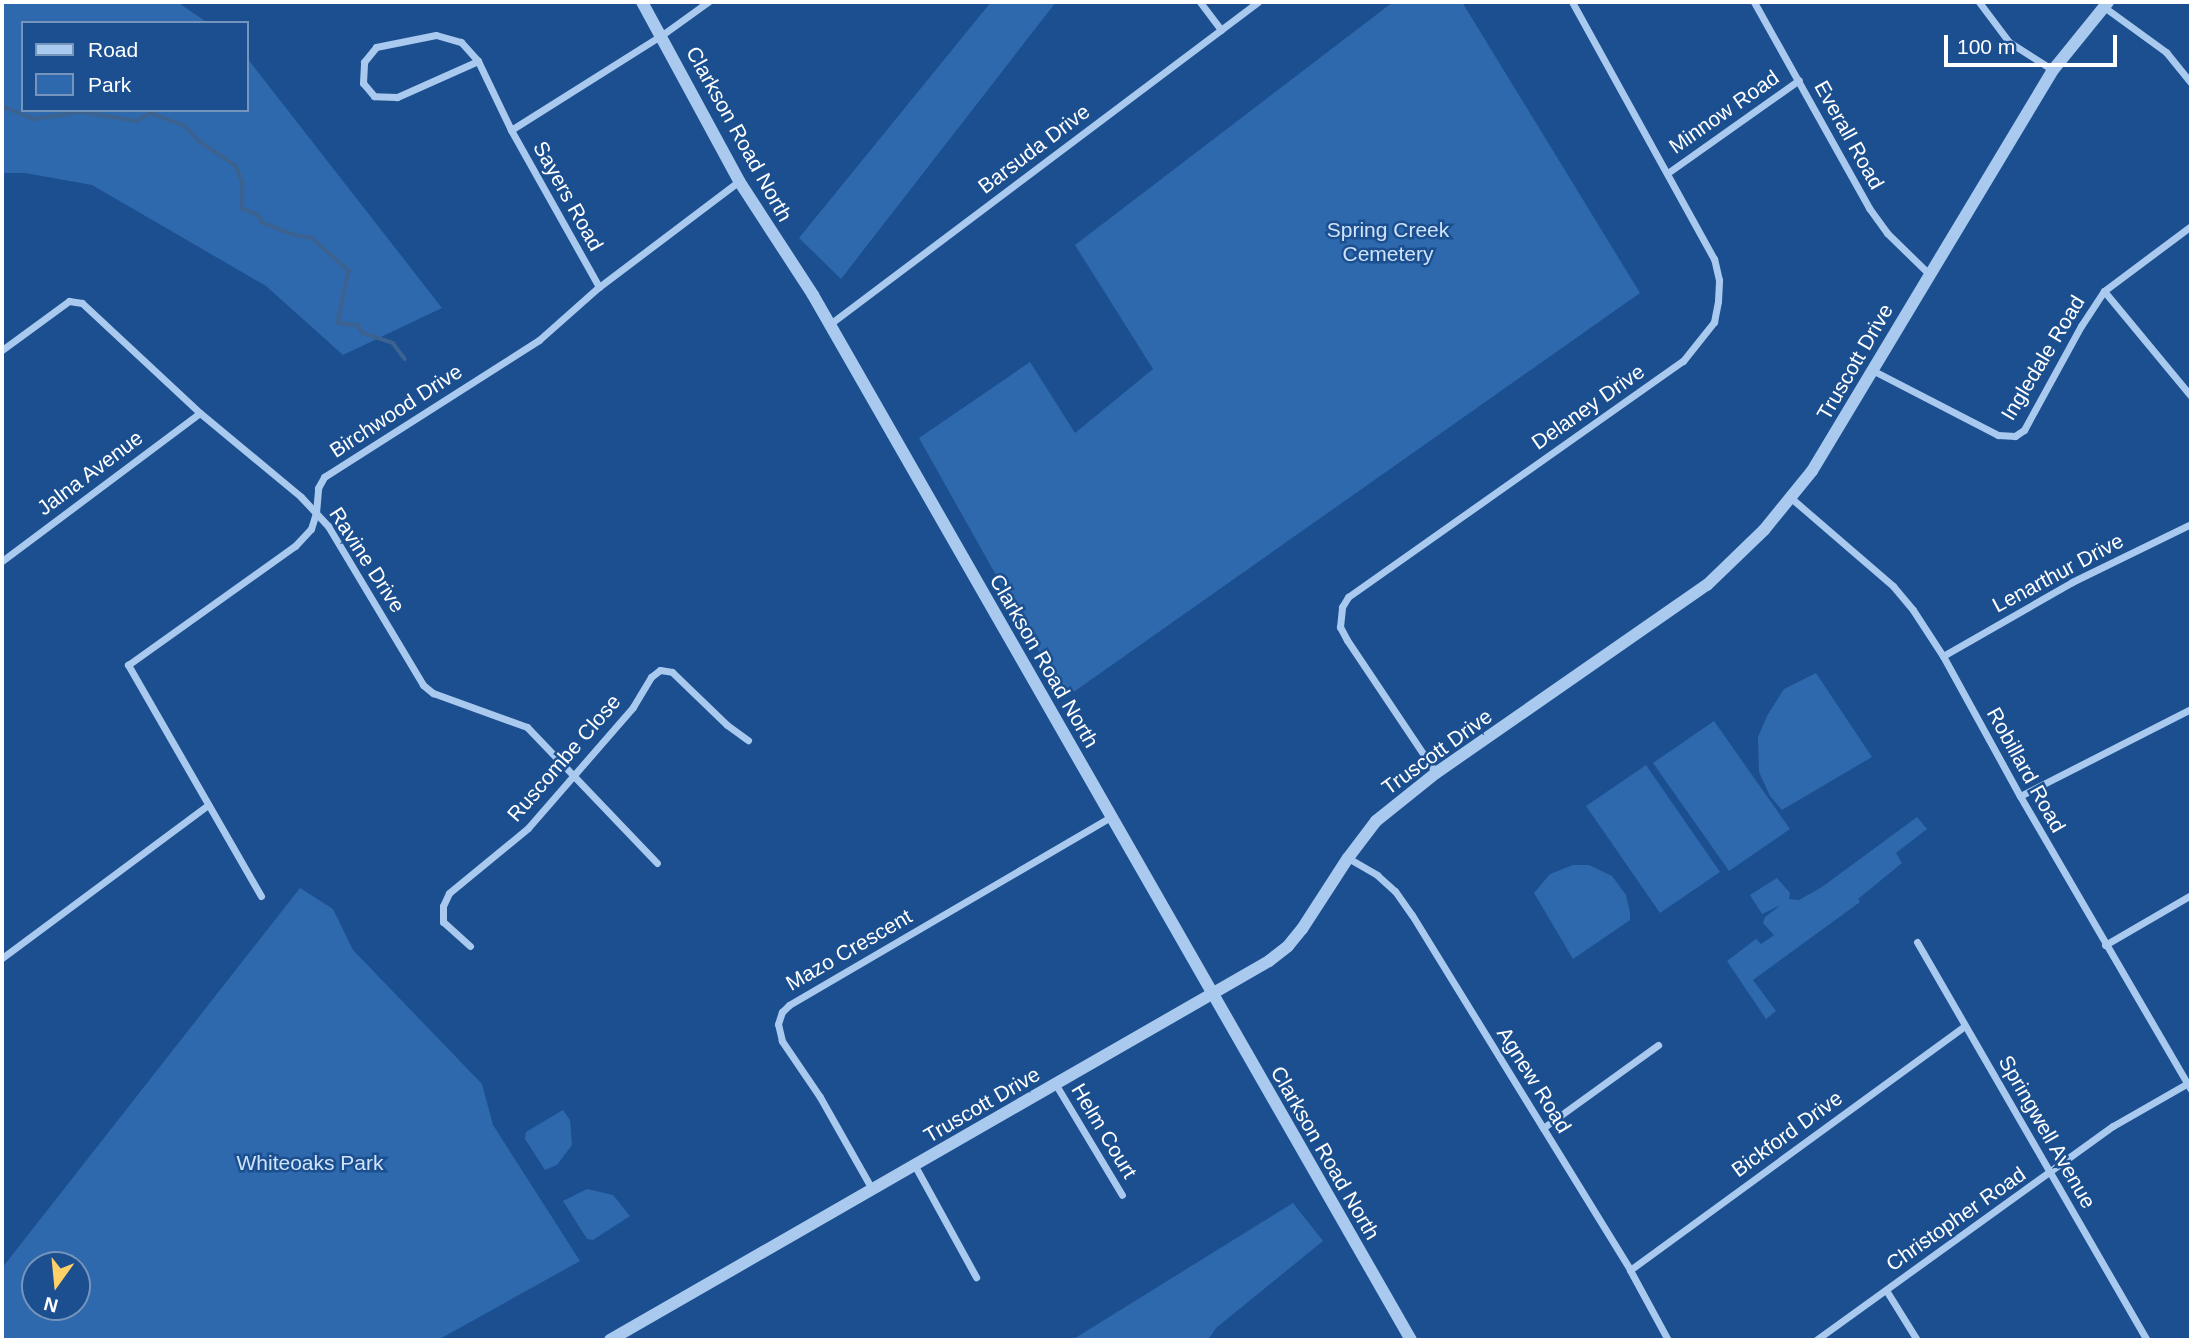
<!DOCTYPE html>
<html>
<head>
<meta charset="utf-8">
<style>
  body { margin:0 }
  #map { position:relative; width:2193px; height:1342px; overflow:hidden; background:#1b4f8f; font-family:Arial,sans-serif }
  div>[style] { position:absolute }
  .green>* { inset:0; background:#2e69ad }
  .stream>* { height:3.5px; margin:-1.75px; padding:0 1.75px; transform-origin:1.75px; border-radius:1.75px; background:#3c6290 }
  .minor>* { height:7px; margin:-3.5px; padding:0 3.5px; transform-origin:3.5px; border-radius:3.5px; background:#a9c9ee }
  .tertiary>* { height:12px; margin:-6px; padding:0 6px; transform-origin:6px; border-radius:6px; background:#a9c9ee }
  span { translate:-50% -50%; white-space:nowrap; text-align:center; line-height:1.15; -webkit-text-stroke:5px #1b4f8f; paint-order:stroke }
  .street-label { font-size:21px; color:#fff }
  .park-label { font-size:21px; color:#cfe3fa }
  .frame { position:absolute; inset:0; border:4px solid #fff; pointer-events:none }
  .legend { position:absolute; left:21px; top:21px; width:228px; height:91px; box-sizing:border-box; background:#1b4f8f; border:2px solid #7695bc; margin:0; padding:9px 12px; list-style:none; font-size:21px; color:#fff }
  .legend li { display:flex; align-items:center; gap:14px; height:35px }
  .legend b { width:35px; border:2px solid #7695bc }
  .north { position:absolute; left:21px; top:1251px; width:70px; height:70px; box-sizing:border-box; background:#1b4f8f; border:2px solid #7695bc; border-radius:50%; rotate:195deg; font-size:19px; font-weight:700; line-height:28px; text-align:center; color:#fff }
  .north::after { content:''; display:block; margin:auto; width:24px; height:32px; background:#ffd166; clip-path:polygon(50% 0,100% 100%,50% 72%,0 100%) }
  .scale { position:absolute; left:1944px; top:35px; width:173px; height:32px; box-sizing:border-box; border:4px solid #fff; border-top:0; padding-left:9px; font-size:21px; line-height:24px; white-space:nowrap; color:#fff; -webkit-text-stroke:5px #1b4f8f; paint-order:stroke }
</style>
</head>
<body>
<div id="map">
  <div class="green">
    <div style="clip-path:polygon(2px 2px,177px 2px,208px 23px,23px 23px,23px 110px,247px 110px,247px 58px,442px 308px,343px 355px,266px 286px,92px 185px,25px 173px,2px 173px)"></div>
    <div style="clip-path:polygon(991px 2px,1056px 2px,841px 279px,799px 238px)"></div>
    <div style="clip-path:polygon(1393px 2px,1462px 2px,1640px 293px,1065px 698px,919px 438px,1030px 362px,1075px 433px,1153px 369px,1075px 245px)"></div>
    <div style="clip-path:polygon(1816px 673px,1872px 757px,1782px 810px,1770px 796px,1759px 772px,1758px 737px,1767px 716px,1784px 689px)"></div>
    <div style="clip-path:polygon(1714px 721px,1790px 829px,1729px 871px,1653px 763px)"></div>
    <div style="clip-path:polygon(1646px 765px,1720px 872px,1660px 913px,1586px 806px)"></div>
    <div style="clip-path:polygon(1917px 817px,1927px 829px,1896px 853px,1902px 863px,1858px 899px,1860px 902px,1753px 980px,1776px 1011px,1766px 1019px,1727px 961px,1756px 939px,1761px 944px,1774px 935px,1763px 923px,1765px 917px,1781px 905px,1762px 914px,1750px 895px,1777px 878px,1790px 893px,1789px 899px,1799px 900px,1822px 887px)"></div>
    <div style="clip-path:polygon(1573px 865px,1589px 865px,1612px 876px,1626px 895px,1630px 912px,1630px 920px,1573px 959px,1534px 893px,1550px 874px)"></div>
    <div style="clip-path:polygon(evenodd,300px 888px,333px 909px,353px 950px,482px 1084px,493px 1125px,580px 1261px,438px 1340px,2px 1340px,2px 1268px,300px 888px,35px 1265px,77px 1265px,77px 1307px,35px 1307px,35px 1265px)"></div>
    <div style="clip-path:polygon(563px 1110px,570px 1120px,572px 1145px,557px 1165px,545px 1170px,525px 1139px,526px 1132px)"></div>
    <div style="clip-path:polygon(587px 1189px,613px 1195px,630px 1216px,593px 1240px,587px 1239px,563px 1201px)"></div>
    <div style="clip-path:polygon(1293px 1203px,1323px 1241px,1216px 1328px,1208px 1340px,1072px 1340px)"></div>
  </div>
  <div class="stream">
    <div style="left:2px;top:106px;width:35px;rotate:22deg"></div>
    <div style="left:34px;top:119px;width:49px;rotate:-8.3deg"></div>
    <div style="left:82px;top:112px;width:56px;rotate:9.3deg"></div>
    <div style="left:137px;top:121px;width:15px;rotate:-32deg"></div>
    <div style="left:150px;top:113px;width:37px;rotate:20deg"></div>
    <div style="left:185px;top:126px;width:21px;rotate:47deg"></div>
    <div style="left:199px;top:141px;width:45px;rotate:34deg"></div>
    <div style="left:236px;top:166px;width:18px;rotate:68deg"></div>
    <div style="left:243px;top:183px;width:25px;rotate:92deg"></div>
    <div style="left:242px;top:208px;width:17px;rotate:24deg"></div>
    <div style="left:258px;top:215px;width:9px;rotate:58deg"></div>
    <div style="left:263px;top:223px;width:33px;rotate:21deg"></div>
    <div style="left:294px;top:235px;width:18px;rotate:9deg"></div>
    <div style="left:312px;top:238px;width:50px;rotate:41.7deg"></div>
    <div style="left:349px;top:271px;width:53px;rotate:101.9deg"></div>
    <div style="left:338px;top:323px;width:20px;rotate:6deg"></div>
    <div style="left:358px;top:325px;width:9px;rotate:58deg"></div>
    <div style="left:363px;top:333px;width:32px;rotate:18deg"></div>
    <div style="left:393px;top:343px;width:20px;rotate:53deg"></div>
  </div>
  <div class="minor">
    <div style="left:1200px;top:2px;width:35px;rotate:53deg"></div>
    <div style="left:1754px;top:2px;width:236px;rotate:60.8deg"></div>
    <div style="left:1869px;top:208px;width:31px;rotate:54deg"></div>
    <div style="left:1887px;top:233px;width:57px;rotate:44.3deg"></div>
    <div style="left:1979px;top:2px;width:50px;rotate:53.1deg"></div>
    <div style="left:2009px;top:42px;width:52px;rotate:32.5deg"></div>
    <div style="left:2104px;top:7px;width:77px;rotate:36deg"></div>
    <div style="left:2166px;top:52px;width:40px;rotate:51deg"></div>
    <div style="left:478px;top:61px;width:89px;rotate:156deg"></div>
    <div style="left:397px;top:97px;width:23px;rotate:-178deg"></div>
    <div style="left:374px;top:96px;width:17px;rotate:-130deg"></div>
    <div style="left:363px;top:83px;width:21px;rotate:-87deg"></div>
    <div style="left:364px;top:62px;width:19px;rotate:-51deg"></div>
    <div style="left:376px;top:47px;width:61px;rotate:-11.3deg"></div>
    <div style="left:436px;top:35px;width:26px;rotate:16deg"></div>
    <div style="left:461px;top:42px;width:25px;rotate:48deg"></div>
    <div style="left:478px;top:61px;width:76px;rotate:64.4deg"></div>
    <div style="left:511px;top:130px;width:180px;rotate:60.7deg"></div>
    <div style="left:511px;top:130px;width:178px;rotate:-32.2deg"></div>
    <div style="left:662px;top:35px;width:57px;rotate:-35.7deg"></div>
    <div style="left:1669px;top:172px;width:159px;rotate:-35.3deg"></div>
    <div style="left:2104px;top:291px;width:136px;rotate:50.4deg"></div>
    <div style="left:830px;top:324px;width:536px;rotate:-36.96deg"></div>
    <div style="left:2px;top:350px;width:83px;rotate:-36.2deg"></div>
    <div style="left:69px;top:301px;width:13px;rotate:9deg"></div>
    <div style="left:82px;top:303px;width:161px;rotate:43deg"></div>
    <div style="left:200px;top:413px;width:131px;rotate:39.7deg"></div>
    <div style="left:301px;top:497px;width:40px;rotate:47deg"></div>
    <div style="left:328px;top:526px;width:185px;rotate:59.1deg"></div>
    <div style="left:423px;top:685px;width:13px;rotate:39deg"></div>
    <div style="left:433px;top:693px;width:100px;rotate:19.9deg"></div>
    <div style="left:527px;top:727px;width:188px;rotate:46.3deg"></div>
    <div style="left:1872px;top:370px;width:142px;rotate:27.3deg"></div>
    <div style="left:1998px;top:435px;width:17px;rotate:3deg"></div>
    <div style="left:2015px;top:436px;width:11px;rotate:-34deg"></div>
    <div style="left:2024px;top:430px;width:119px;rotate:-61.3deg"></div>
    <div style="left:2081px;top:326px;width:42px;rotate:-56.7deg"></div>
    <div style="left:2104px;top:291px;width:109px;rotate:-36.8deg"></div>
    <div style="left:1791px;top:498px;width:135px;rotate:40.8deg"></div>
    <div style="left:1893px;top:586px;width:31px;rotate:50deg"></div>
    <div style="left:1913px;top:610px;width:55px;rotate:56.9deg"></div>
    <div style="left:1943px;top:656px;width:160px;rotate:61.2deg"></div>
    <div style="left:2020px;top:796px;width:340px;rotate:59.8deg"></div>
    <div style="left:2px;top:561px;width:247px;rotate:-36.8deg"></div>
    <div style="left:1943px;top:656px;width:149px;rotate:-29.8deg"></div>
    <div style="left:2072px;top:582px;width:132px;rotate:-26deg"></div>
    <div style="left:1436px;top:773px;width:160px;rotate:-123.8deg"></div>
    <div style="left:1347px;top:640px;width:15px;rotate:-118deg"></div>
    <div style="left:1340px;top:627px;width:20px;rotate:-84deg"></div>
    <div style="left:1342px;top:607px;width:12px;rotate:-59deg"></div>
    <div style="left:1348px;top:597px;width:410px;rotate:-35.2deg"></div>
    <div style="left:1683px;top:361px;width:50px;rotate:-51.5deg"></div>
    <div style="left:1714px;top:322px;width:21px;rotate:-79deg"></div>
    <div style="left:1718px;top:301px;width:21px;rotate:-87deg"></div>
    <div style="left:1719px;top:280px;width:22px;rotate:-103deg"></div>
    <div style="left:1714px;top:259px;width:294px;rotate:-118.9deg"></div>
    <div style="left:2020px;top:796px;width:192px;rotate:-27deg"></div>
    <div style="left:1348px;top:858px;width:34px;rotate:30deg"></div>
    <div style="left:1377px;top:875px;width:24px;rotate:42deg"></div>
    <div style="left:1395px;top:891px;width:29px;rotate:55deg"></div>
    <div style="left:1412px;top:915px;width:417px;rotate:58.4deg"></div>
    <div style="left:1630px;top:1270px;width:80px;rotate:61.5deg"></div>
    <div style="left:261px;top:896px;width:267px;rotate:-119.9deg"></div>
    <div style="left:128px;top:665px;width:205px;rotate:-35.5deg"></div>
    <div style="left:295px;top:546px;width:23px;rotate:-47deg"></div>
    <div style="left:311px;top:529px;width:17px;rotate:-73deg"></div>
    <div style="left:316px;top:513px;width:25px;rotate:-85deg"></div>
    <div style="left:318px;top:488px;width:13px;rotate:-61deg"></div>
    <div style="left:324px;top:477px;width:255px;rotate:-32.5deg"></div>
    <div style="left:539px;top:340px;width:80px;rotate:-41.5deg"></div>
    <div style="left:599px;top:287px;width:176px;rotate:-37.1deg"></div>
    <div style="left:1917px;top:942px;width:460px;rotate:60deg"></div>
    <div style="left:2105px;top:945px;width:99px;rotate:-30.2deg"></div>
    <div style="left:470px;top:946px;width:36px;rotate:-138deg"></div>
    <div style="left:443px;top:922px;width:16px;rotate:-90deg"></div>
    <div style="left:443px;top:906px;width:14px;rotate:-65deg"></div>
    <div style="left:449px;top:893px;width:102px;rotate:-39.4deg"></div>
    <div style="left:528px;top:828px;width:160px;rotate:-49deg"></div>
    <div style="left:633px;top:707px;width:35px;rotate:-59deg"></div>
    <div style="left:651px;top:677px;width:11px;rotate:-38deg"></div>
    <div style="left:660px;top:670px;width:12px;rotate:9deg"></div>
    <div style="left:672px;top:672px;width:76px;rotate:43.9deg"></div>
    <div style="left:727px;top:725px;width:26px;rotate:36deg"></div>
    <div style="left:2px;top:958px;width:257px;rotate:-36.6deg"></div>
    <div style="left:1056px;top:1085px;width:128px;rotate:59deg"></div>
    <div style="left:1543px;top:1128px;width:142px;rotate:-35.8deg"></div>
    <div style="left:915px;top:1166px;width:127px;rotate:61.2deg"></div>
    <div style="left:872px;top:1189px;width:106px;rotate:-119.5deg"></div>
    <div style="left:820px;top:1097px;width:68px;rotate:-124.2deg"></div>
    <div style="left:782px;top:1041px;width:17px;rotate:-103deg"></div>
    <div style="left:778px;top:1024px;width:13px;rotate:-72deg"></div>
    <div style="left:782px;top:1012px;width:10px;rotate:-45deg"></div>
    <div style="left:789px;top:1005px;width:373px;rotate:-30.3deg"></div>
    <div style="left:1630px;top:1270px;width:414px;rotate:-36.1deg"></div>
    <div style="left:1886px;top:1290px;width:59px;rotate:58.2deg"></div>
    <div style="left:1816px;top:1340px;width:366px;rotate:-35.8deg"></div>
    <div style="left:2113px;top:1126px;width:86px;rotate:-29.8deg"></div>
  </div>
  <div class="tertiary">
    <div style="left:642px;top:2px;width:204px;rotate:61.5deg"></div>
    <div style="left:739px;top:181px;width:136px;rotate:57deg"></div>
    <div style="left:813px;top:295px;width:1204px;rotate:60.22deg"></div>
    <div style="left:610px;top:1340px;width:760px;rotate:-29.9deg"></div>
    <div style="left:1269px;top:961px;width:24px;rotate:-38deg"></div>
    <div style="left:1288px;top:946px;width:22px;rotate:-51deg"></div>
    <div style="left:1302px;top:929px;width:85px;rotate:-57.1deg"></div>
    <div style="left:1348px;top:858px;width:46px;rotate:-52.9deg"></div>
    <div style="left:1376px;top:821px;width:77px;rotate:-38.7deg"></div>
    <div style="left:1436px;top:773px;width:330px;rotate:-34.8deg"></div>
    <div style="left:1707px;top:585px;width:79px;rotate:-44deg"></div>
    <div style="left:1764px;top:530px;width:76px;rotate:-50.9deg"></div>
    <div style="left:1812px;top:471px;width:468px;rotate:-59deg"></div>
    <div style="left:2053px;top:70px;width:87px;rotate:-51deg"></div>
  </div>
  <div class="street-label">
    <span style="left:1724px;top:112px;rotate:-35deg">Minnow Road</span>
    <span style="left:739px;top:134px;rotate:61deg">Clarkson Road North</span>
    <span style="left:1849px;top:135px;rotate:61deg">Everall Road</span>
    <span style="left:1034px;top:149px;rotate:-37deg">Barsuda Drive</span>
    <span style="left:568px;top:196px;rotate:61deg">Sayers Road</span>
    <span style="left:2043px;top:358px;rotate:-59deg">Ingledale Road</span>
    <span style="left:1855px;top:362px;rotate:-60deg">Truscott Drive</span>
    <span style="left:1588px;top:407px;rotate:-35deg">Delaney Drive</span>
    <span style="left:396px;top:411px;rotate:-33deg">Birchwood Drive</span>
    <span style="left:90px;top:473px;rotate:-37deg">Jalna Avenue</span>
    <span style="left:367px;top:560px;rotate:57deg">Ravine Drive</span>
    <span style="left:2058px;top:573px;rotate:-28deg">Lenarthur Drive</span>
    <span style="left:1044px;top:661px;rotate:60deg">Clarkson Road North</span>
    <span style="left:1437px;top:752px;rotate:-36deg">Truscott Drive</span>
    <span style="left:564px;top:758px;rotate:-49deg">Ruscombe Close</span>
    <span style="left:2026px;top:770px;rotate:61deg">Robillard Road</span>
    <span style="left:849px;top:950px;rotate:-30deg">Mazo Crescent</span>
    <span style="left:1534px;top:1080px;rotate:58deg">Agnew Road</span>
    <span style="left:982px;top:1105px;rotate:-30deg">Truscott Drive</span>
    <span style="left:1104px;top:1131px;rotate:59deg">Helm Court</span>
    <span style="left:2047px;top:1132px;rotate:60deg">Springwell Avenue</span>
    <span style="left:1787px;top:1134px;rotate:-36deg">Bickford Drive</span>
    <span style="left:1325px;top:1153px;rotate:60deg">Clarkson Road North</span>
    <span style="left:1956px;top:1219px;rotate:-35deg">Christopher Road</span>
  </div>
  <div class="park-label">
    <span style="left:1388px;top:242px">Spring Creek<br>Cemetery</span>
    <span style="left:310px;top:1163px">Whiteoaks Park</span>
  </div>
  <div class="frame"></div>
  <ul class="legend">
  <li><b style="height:9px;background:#a9c9ee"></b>Road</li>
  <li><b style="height:19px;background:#2e69ad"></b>Park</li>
  </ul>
  <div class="north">N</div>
  <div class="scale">100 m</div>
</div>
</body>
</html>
